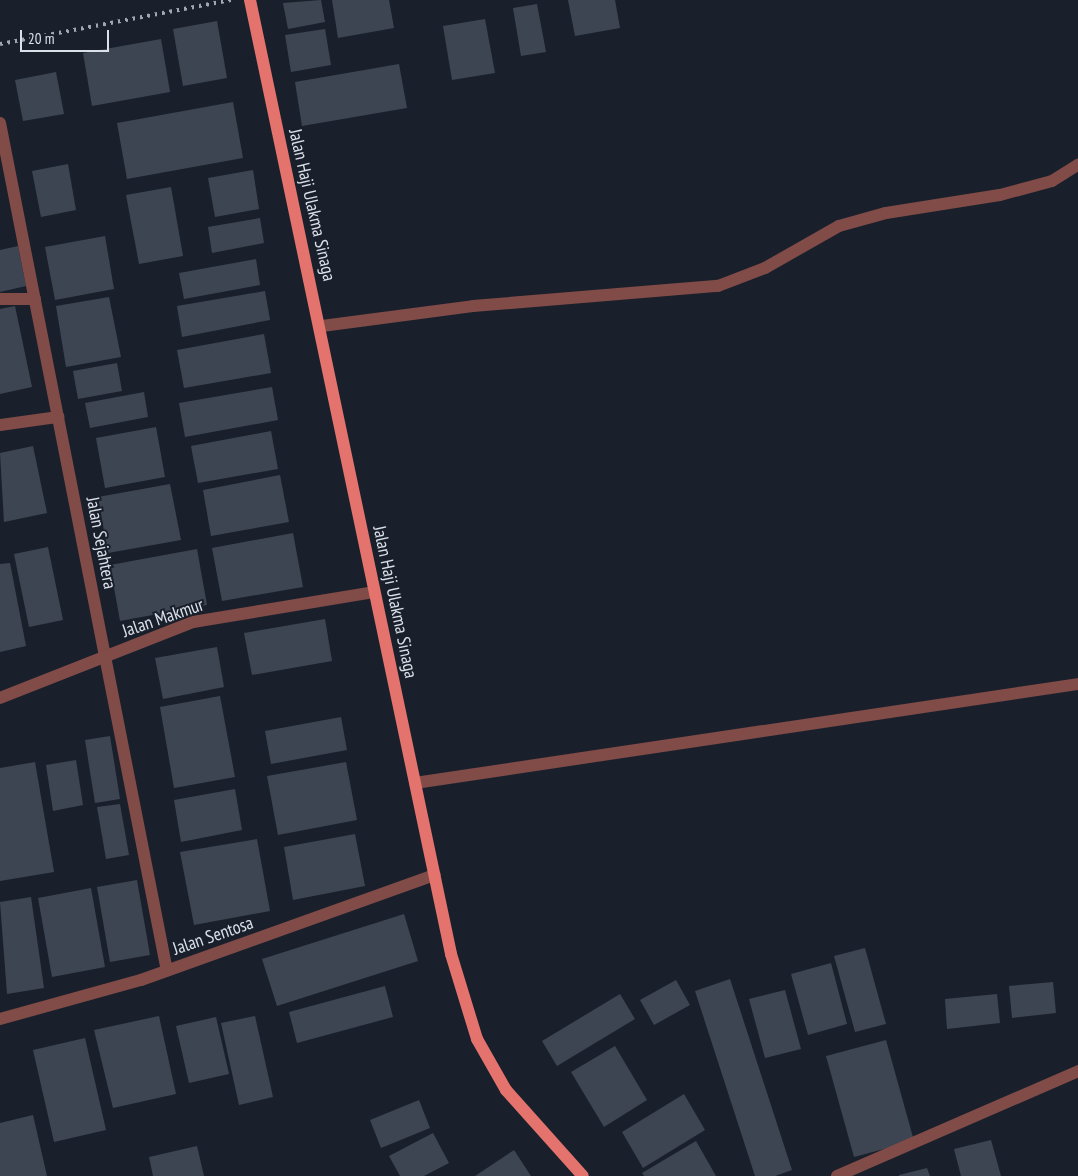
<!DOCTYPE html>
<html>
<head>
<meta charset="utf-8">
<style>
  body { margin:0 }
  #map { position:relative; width:1078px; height:1176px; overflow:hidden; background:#19202c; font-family:"PT Sans Narrow",sans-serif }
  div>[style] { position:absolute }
  .building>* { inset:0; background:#3d4552 }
  .lane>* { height:12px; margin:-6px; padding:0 6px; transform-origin:6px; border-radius:6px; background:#814b47 }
  .street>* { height:12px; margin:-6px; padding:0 6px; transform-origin:6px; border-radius:6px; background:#814b47 }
  .primary>* { height:12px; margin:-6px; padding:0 6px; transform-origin:6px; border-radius:6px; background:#e3736c }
  .rail>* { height:4px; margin-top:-2px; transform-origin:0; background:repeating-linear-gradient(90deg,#a1a6b0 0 2.5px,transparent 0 7.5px) }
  span { translate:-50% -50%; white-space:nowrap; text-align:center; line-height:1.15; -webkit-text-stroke:4px #19202c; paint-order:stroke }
  .street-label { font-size:18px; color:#dbe0e9 }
  .scale { position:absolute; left:20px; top:30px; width:89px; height:22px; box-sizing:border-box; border:2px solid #dbe0e9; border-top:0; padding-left:6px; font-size:15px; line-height:18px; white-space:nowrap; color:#dbe0e9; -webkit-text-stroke:4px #19202c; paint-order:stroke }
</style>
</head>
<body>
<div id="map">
  <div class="building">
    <div style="clip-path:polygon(321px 0,325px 22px,288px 29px,283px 3px)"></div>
    <div style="clip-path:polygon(332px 0,389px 0,394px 28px,338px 38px)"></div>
    <div style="clip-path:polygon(568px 0,615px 0,620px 28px,575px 36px)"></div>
    <div style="clip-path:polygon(537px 4px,546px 52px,521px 56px,513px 8px)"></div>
    <div style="clip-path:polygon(485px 19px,495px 73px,452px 80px,443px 26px)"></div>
    <div style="clip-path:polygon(217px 21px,227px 78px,183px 86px,173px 29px)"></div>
    <div style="clip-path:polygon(325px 29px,331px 65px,291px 72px,285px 35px)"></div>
    <div style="clip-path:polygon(161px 39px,170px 92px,92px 106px,83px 53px)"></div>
    <div style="clip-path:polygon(399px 64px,407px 108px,302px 126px,295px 82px)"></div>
    <div style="clip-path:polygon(56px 72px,64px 114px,23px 121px,15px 80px)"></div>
    <div style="clip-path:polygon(233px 102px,243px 158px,127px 179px,117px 123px)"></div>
    <div style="clip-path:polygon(68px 164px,76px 210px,41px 217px,32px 171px)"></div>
    <div style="clip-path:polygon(253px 170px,259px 209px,215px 217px,208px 178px)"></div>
    <div style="clip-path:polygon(171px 187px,183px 256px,139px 264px,126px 195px)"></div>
    <div style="clip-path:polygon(260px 218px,264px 243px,212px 253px,208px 227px)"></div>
    <div style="clip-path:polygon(105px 236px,114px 289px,55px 300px,45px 247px)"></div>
    <div style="clip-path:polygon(18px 246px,26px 286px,0 292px,0 250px)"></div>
    <div style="clip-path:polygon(256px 259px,260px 285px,184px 299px,179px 273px)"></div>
    <div style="clip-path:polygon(265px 291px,270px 320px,182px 337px,177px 306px)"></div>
    <div style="clip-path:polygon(109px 297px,121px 357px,66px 367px,56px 306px)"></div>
    <div style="clip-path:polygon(15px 306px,32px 387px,0 394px,0 309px)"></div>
    <div style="clip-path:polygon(264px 334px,271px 373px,184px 388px,177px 350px)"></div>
    <div style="clip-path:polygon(117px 363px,122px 391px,78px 399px,73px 371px)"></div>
    <div style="clip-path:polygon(272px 387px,278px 420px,185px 437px,179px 403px)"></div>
    <div style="clip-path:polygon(144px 392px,148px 417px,90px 428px,85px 403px)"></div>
    <div style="clip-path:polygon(156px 427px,165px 477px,105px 488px,96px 438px)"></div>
    <div style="clip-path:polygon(271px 431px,278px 469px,198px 483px,191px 446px)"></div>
    <div style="clip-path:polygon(33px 446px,47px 513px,4px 522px,0 453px)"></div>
    <div style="clip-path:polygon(280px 475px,289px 522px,211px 536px,203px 490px)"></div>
    <div style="clip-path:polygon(170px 484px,181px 540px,108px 553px,98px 497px)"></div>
    <div style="clip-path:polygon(293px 533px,303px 587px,222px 601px,212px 548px)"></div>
    <div style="clip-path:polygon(48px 547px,63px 620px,29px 627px,14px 554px)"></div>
    <div style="clip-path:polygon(197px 549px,207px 605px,120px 621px,110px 565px)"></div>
    <div style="clip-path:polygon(10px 563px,26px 646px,0 652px,0 564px)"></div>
    <div style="clip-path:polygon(325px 619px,332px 661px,252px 675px,244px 633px)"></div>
    <div style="clip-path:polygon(217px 647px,224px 687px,163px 699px,155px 658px)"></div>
    <div style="clip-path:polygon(220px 696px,235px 777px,174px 788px,160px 707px)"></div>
    <div style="clip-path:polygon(341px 717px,347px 750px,271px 764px,265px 731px)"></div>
    <div style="clip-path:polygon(110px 736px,120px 799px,95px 803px,85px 740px)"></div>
    <div style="clip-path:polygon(76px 760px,83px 805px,53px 811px,46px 765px)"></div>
    <div style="clip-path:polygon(35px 762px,54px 872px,0 881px,0 768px)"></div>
    <div style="clip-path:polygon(346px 762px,357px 820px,278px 835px,267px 776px)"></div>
    <div style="clip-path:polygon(235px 789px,242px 830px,181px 842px,174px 800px)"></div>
    <div style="clip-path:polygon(120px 804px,129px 855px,106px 859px,97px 807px)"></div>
    <div style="clip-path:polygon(355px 834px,365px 886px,293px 900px,284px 847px)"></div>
    <div style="clip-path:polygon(257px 839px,270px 911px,194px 925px,180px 852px)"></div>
    <div style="clip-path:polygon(137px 880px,150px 955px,110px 962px,97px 887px)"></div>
    <div style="clip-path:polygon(91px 888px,105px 967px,52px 977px,38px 898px)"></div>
    <div style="clip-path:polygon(31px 897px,44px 988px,7px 994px,0 902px)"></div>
    <div style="clip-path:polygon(404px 914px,418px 961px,277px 1006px,262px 959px)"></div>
    <div style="clip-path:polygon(865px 948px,886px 1024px,855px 1032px,834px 956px)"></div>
    <div style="clip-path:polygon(831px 963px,847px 1024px,808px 1035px,791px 974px)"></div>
    <div style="clip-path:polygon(730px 979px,792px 1170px,775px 1176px,755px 1176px,695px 991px)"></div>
    <div style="clip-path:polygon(676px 980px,690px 1005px,654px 1025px,640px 1000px)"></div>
    <div style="clip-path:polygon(1053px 982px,1056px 1013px,1012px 1018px,1009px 986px)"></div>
    <div style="clip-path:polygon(385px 986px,393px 1017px,297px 1043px,289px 1012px)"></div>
    <div style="clip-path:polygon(785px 990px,801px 1049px,765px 1058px,749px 999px)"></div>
    <div style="clip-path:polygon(620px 994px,635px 1019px,557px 1066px,542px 1041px)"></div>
    <div style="clip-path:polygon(997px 994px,1000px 1023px,947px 1029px,945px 999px)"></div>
    <div style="clip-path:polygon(159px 1016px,176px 1094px,113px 1108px,94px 1030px)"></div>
    <div style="clip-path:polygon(255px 1016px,273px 1097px,239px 1105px,221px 1023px)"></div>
    <div style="clip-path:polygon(216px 1017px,229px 1074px,189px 1083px,176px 1026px)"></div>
    <div style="clip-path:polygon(85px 1038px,106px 1130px,54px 1142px,33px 1050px)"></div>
    <div style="clip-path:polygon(886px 1040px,914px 1141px,854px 1157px,826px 1056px)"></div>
    <div style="clip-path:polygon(615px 1046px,647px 1100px,604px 1127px,571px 1072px)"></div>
    <div style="clip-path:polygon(684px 1094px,705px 1130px,643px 1168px,622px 1132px)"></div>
    <div style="clip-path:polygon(419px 1100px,430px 1128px,381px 1148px,370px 1120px)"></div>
    <div style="clip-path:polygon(33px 1115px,47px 1176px,0 1176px,0 1123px)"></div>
    <div style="clip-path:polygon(433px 1133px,449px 1163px,424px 1176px,400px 1176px,389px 1156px)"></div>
    <div style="clip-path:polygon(991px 1140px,1001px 1176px,961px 1176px,954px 1149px)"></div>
    <div style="clip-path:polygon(696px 1141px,716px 1176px,644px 1176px,642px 1173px)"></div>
    <div style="clip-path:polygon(197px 1146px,204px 1176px,153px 1176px,149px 1157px)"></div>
    <div style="clip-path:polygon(514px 1150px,531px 1176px,475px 1176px)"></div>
    <div style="clip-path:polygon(927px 1168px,930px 1176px,899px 1176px,899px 1175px)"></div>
  </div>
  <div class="lane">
    <div style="left:322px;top:326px;width:152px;rotate:-7.5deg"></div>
    <div style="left:473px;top:306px;width:246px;rotate:-4.7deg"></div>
    <div style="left:718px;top:286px;width:50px;rotate:-21deg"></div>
    <div style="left:765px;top:268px;width:85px;rotate:-29.6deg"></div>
    <div style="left:839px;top:226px;width:49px;rotate:-15.5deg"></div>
    <div style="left:886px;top:213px;width:115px;rotate:-9deg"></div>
    <div style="left:1000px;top:195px;width:54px;rotate:-15.1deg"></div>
    <div style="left:1052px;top:181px;width:31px;rotate:-32deg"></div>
    <div style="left:415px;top:783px;width:670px;rotate:-8.49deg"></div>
  </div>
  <div class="street">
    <div style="left:0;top:123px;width:864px;rotate:78.86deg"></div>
    <div style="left:0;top:299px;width:35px"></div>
    <div style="left:0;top:425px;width:59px;rotate:-7.9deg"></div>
    <div style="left:0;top:698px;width:207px;rotate:-21.5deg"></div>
    <div style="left:193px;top:622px;width:183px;rotate:-9.4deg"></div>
    <div style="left:0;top:1019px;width:146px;rotate:-15.5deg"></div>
    <div style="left:141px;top:980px;width:312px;rotate:-19.7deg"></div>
    <div style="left:837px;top:1176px;width:263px;rotate:-23.5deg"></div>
  </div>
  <div class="primary">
    <div style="left:250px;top:0;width:975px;rotate:78.1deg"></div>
    <div style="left:451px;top:954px;width:89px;rotate:73deg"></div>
    <div style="left:477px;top:1039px;width:59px;rotate:60.4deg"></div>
    <div style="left:506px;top:1090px;width:115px;rotate:48.2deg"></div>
  </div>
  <div class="rail">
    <div style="left:0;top:44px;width:235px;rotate:-10.8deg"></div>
  </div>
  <div class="street-label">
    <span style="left:312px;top:205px;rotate:77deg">Jalan Haji Ulakma Sinaga</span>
    <span style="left:101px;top:543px;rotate:79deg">Jalan Sejahtera</span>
    <span style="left:395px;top:602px;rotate:78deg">Jalan Haji Ulakma Sinaga</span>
    <span style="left:163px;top:618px;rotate:-19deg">Jalan Makmur</span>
    <span style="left:213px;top:936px;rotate:-19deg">Jalan Sentosa</span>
  </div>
  <div class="scale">20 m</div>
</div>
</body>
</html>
